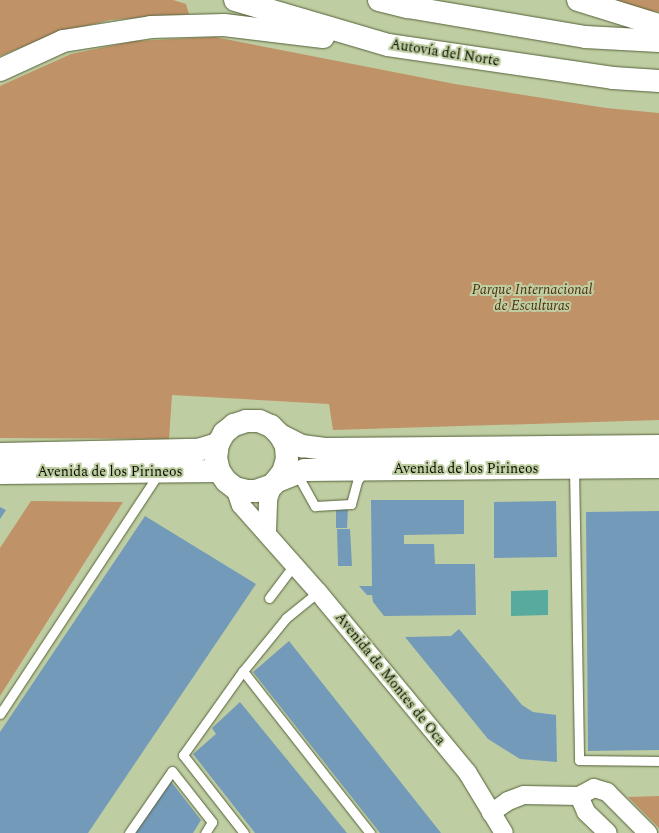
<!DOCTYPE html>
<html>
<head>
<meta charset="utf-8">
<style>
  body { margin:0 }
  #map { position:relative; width:659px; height:833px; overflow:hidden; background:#bfcea2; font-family:Spectral,serif }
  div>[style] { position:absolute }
  .green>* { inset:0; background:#c09268 }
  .water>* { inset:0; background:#56aa9e }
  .building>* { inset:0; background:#749ab9 }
  .roads { filter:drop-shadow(0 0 1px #55623a) drop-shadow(0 0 1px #55623a) }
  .service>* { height:9px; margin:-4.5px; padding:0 4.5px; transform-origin:4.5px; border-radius:4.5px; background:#fff }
  .minor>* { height:18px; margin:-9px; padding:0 9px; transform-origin:9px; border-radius:9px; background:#fff }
  .primary>* { height:22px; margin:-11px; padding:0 11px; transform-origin:11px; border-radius:11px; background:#fff }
  .motorway>* { height:22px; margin:-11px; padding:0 11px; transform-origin:11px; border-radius:11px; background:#fff }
  span { translate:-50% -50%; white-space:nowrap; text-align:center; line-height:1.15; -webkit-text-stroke:4px #bfcea2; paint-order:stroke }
  .street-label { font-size:14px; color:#090e01 }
  .park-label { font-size:14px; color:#502f0b; font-style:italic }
</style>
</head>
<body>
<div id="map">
  <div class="green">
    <div style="clip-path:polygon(0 0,173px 0,186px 4px,189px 14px,110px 20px,55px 34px,0 56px)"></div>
    <div style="clip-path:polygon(611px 0,659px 0,659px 12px,634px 8px)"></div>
    <div style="clip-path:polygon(215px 37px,455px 84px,606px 108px,659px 113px,659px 420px,333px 430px,329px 404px,172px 395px,169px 439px,0 438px,0 86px,71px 54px,135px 41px)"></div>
    <div style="clip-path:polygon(31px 501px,123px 502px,0 696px,0 548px)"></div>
    <div style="clip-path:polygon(659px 796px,659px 828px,628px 797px)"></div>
  </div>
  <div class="water">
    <div style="clip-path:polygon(548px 590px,548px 615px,511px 616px,511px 591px)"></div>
  </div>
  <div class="building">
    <div style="clip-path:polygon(371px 500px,464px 500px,464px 534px,404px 535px,404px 544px,434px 544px,435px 564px,475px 564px,476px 615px,384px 616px,373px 602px,372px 595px,367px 595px,359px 586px,372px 586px)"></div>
    <div style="clip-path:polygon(556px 501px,557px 557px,494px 558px,494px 502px)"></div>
    <div style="clip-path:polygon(0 507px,6px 510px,0 519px)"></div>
    <div style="clip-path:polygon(336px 509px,348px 509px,347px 528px,336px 528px)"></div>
    <div style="clip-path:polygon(659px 511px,659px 750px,588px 751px,586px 512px)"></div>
    <div style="clip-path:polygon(145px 516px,256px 584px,88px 833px,0 833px,0 732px)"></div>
    <div style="clip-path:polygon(337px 529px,350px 529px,352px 566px,338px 566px)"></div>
    <div style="clip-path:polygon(459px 629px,522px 705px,533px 712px,556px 715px,557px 762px,520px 759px,488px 739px,405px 637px,451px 636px)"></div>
    <div style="clip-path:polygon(289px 641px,441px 833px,380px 833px,253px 672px)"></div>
    <div style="clip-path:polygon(240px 702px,347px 833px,255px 833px,193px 754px,216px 734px,212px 728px)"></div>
    <div style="clip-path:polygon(169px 779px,201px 820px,193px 833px,133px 833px)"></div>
  </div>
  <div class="roads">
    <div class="service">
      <div style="left:574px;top:468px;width:292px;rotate:89deg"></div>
      <div style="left:579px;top:760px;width:80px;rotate:0.7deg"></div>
      <div style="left:297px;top:474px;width:37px;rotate:61deg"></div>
      <div style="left:315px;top:506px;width:36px;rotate:-3deg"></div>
      <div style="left:351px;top:504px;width:24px;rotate:-75deg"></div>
      <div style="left:357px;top:481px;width:11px;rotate:-52deg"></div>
      <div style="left:269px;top:598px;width:41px;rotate:-52.9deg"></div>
      <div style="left:243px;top:671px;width:206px;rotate:51.9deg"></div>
      <div style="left:0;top:714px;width:287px;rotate:-56.6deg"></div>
      <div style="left:129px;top:833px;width:75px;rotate:-55.3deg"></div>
      <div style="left:172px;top:771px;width:65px;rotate:51.9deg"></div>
      <div style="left:212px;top:822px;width:13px;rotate:122deg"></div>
      <div style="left:244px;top:833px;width:99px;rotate:-128deg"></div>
      <div style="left:183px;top:755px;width:103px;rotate:-54.5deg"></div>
      <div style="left:243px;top:671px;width:68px;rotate:-50.9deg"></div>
      <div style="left:286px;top:618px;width:41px;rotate:-39.1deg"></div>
    </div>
    <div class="minor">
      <div style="left:235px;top:488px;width:18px;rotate:71deg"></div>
      <div style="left:241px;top:505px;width:116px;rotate:48.5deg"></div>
      <div style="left:318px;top:592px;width:234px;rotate:50.4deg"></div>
      <div style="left:467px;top:772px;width:71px;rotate:58.8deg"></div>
      <div style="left:267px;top:532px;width:33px;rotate:-88deg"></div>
      <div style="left:268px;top:499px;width:15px;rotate:-70deg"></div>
      <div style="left:579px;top:796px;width:17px;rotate:66deg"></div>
      <div style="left:586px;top:812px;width:30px;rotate:44deg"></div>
      <div style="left:491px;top:813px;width:21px;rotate:-35deg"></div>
      <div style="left:508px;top:801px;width:17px;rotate:-21deg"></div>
      <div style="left:524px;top:795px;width:55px;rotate:1deg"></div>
      <div style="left:579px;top:796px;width:17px;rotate:-28deg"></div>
      <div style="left:594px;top:788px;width:14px;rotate:17deg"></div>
      <div style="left:607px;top:792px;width:58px;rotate:45deg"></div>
    </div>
    <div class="primary">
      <div style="left:280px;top:435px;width:13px;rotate:61deg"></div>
      <div style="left:286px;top:446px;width:13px;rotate:86deg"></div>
      <div style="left:287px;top:459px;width:14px;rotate:107deg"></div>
      <div style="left:283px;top:472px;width:16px;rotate:128deg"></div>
      <div style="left:273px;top:485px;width:18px;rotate:161deg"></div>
      <div style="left:256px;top:491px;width:9px;rotate:180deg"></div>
      <div style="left:247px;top:491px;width:12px;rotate:-166deg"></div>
      <div style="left:235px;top:488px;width:11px;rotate:-142deg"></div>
      <div style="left:226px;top:481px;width:12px;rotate:-125deg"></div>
      <div style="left:219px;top:471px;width:13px;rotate:-103deg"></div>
      <div style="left:216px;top:458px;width:14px;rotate:-82deg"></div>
      <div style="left:218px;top:444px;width:13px;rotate:-61deg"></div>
      <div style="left:224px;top:433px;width:13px;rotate:-39deg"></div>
      <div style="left:234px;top:425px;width:13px;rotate:-18deg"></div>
      <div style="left:246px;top:421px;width:13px"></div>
      <div style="left:259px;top:421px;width:13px;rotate:23deg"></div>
      <div style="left:271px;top:426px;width:13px;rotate:45deg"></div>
      <div style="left:280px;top:435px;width:25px;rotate:27deg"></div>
      <div style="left:302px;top:446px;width:23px;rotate:7deg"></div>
      <div style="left:325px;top:449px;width:334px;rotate:-0.5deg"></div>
      <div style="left:0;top:454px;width:198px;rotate:-1.2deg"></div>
      <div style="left:198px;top:450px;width:21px;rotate:-17deg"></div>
      <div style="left:0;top:473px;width:219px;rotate:-0.5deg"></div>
      <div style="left:275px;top:482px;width:32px;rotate:-22deg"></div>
      <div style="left:305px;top:470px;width:354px;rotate:-0.5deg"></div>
    </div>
    <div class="motorway">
      <div style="left:235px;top:0;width:159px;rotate:16.4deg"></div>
      <div style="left:388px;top:45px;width:227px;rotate:8.3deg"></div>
      <div style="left:613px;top:78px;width:46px;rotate:3.7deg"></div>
      <div style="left:379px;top:0;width:30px;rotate:14deg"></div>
      <div style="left:408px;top:7px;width:180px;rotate:9.6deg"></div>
      <div style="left:585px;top:37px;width:74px;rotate:3.1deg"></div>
      <div style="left:578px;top:0;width:85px;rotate:17.2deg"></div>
      <div style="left:0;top:70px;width:69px;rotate:-24.7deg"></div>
      <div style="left:63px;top:41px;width:89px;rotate:-9deg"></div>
      <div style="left:151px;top:27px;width:73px;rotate:-1.6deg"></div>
      <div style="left:224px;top:25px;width:100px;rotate:6.9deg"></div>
    </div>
  </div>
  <div class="street-label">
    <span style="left:445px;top:53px;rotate:9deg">Autovía del Norte</span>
    <span style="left:466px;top:469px">Avenida de los Pirineos</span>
    <span style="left:110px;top:472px">Avenida de los Pirineos</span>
    <span style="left:390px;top:679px;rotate:51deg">Avenida de Montes de Oca</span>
  </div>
  <div class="park-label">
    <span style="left:532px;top:298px">Parque Internacional<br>de Esculturas</span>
  </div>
</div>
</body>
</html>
